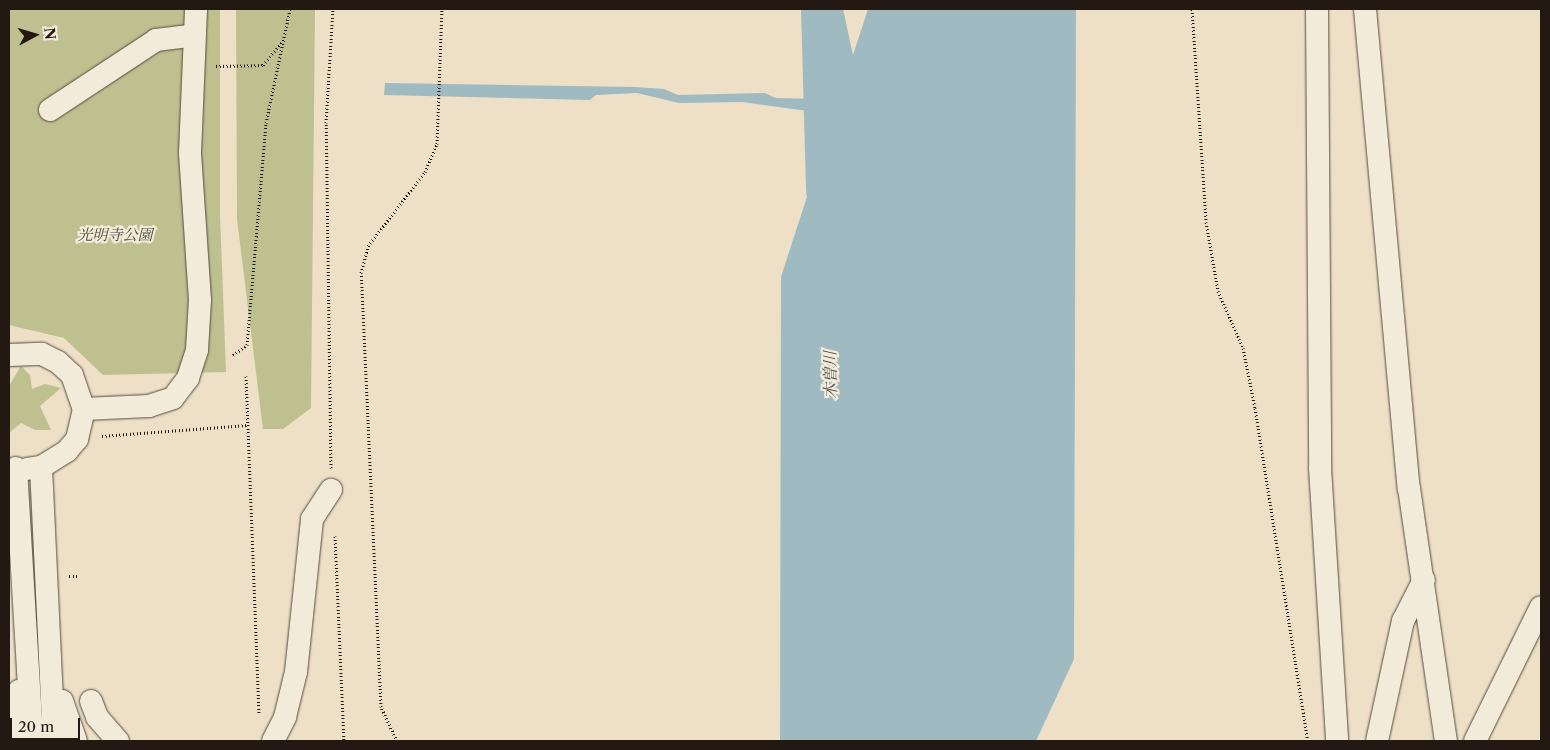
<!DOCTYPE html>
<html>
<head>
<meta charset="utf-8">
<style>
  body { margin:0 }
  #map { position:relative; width:1550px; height:750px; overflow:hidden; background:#ede0c6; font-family:"Libre Caslon Text","Noto Serif JP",serif }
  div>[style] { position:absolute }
  .green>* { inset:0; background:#bfc090 }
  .water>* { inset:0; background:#9fbac0 }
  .river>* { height:42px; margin:-21px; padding:0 21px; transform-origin:21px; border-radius:21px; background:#9fbac0 }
  .path>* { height:3px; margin-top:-1.5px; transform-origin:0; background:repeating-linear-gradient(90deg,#241812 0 1px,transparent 0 3.5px) }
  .roads { filter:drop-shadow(0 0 1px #564a3f) drop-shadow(0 0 1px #564a3f) }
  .minor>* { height:22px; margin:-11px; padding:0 11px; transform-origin:11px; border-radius:11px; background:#f3ebda }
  span { translate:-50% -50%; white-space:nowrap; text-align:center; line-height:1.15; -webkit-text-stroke:4.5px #f3ebda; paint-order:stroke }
  .park-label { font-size:15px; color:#524a38; font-style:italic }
  .water-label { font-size:16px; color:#4f514f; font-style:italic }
  .frame { position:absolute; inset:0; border:10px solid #241812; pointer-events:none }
  .north { position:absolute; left:10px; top:10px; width:50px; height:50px; -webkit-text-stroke:4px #f3ebda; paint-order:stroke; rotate:84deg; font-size:14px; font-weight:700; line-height:20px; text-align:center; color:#241812 }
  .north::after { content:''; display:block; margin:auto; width:18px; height:22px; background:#241812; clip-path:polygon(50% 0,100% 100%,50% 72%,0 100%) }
  .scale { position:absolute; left:10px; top:718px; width:70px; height:22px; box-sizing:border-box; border:2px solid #241812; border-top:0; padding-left:6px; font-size:15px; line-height:18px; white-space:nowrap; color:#241812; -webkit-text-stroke:4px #f3ebda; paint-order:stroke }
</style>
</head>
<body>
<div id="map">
  <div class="green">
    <div style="clip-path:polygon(9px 9px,220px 9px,220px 214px,226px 372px,103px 375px,64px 338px,9px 325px)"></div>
    <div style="clip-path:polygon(236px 9px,315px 9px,311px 408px,283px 429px,263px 429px,237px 219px)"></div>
    <div style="clip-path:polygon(21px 366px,30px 375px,32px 389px,45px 384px,61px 388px,40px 406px,51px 430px,35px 430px,21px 423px,9px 433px,9px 386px)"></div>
  </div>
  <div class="water">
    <div style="clip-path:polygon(832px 9px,843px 9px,853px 55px,868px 9px,1076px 9px,1074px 659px,1036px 741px,780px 741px,781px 277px,814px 175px,816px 147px,829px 128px,830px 114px,742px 102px,679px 103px,637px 93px,596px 95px,590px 100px,384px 95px,385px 83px,635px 87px,664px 89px,678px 95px,765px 93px,776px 98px,818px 99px,832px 94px,840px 77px,830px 43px)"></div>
  </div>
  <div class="river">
    <div style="left:822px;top:9px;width:182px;rotate:88.4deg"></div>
  </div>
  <div class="path">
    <div style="left:1192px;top:9px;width:213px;rotate:86.2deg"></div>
    <div style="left:1206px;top:222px;width:70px;rotate:80.1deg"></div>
    <div style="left:1218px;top:291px;width:62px;rotate:66.3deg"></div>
    <div style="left:1243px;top:348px;width:61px;rotate:78.7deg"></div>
    <div style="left:1255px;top:408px;width:337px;rotate:81deg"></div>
    <div style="left:216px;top:66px;width:47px;rotate:-1.2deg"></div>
    <div style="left:263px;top:65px;width:31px;rotate:-50deg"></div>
    <div style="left:233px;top:355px;width:17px;rotate:-36deg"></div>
    <div style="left:247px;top:345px;width:223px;rotate:-85.1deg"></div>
    <div style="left:266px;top:123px;width:116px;rotate:-78.1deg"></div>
    <div style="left:246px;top:376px;width:339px;rotate:87.8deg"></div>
    <div style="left:102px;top:436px;width:146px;rotate:-4.3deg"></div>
    <div style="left:331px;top:468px;width:345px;rotate:-90.8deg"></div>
    <div style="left:326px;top:123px;width:114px;rotate:-86.5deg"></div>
    <div style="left:335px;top:536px;width:205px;rotate:87.5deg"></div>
    <div style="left:69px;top:576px;width:10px"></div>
    <div style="left:397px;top:741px;width:38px;rotate:-115deg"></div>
    <div style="left:381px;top:707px;width:434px;rotate:-92.6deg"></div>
    <div style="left:361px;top:273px;width:28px;rotate:-75deg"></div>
    <div style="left:368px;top:246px;width:93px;rotate:-52.4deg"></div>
    <div style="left:425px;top:172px;width:30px;rotate:-67deg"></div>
    <div style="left:437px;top:144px;width:135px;rotate:-87.9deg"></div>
  </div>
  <div class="roads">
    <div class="minor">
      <div style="left:1317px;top:9px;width:459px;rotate:89.6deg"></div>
      <div style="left:1320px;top:468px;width:274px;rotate:86.4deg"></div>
      <div style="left:1365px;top:9px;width:481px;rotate:84.8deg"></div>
      <div style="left:1409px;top:488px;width:256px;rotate:81.7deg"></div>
      <div style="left:50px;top:110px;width:127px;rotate:-33.4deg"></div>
      <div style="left:156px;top:40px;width:38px;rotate:-7deg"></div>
      <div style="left:9px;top:355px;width:33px;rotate:-2deg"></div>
      <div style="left:42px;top:354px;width:18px;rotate:27deg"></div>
      <div style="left:58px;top:362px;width:19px;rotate:43deg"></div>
      <div style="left:72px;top:375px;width:36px;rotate:71deg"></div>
      <div style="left:84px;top:409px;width:31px;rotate:103deg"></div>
      <div style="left:77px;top:439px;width:16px;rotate:130deg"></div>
      <div style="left:67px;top:451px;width:31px;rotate:148deg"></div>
      <div style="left:41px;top:467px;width:14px;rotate:172deg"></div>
      <div style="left:84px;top:409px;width:65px;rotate:-2.6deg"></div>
      <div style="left:149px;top:406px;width:25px;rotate:-18deg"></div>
      <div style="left:173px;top:398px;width:25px;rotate:-53deg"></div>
      <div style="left:188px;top:378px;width:29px;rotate:-72deg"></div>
      <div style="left:197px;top:350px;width:50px;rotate:-86.6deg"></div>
      <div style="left:200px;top:300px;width:147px;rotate:-93.9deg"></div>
      <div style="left:190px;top:153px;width:144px;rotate:-87.6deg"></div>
      <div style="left:41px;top:467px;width:274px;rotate:87.3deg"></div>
      <div style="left:16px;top:468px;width:273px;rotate:86.6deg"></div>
      <div style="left:62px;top:701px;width:42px;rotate:70.7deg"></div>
      <div style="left:91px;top:701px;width:17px;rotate:69deg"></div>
      <div style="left:97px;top:717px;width:32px;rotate:49deg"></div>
      <div style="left:10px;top:741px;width:51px;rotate:-79.8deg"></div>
      <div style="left:273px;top:741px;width:27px;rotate:-63deg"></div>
      <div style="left:285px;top:717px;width:46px;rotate:-76.3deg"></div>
      <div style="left:296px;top:672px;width:154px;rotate:-84deg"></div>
      <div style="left:312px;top:519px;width:35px;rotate:-57deg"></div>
      <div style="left:1377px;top:741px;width:123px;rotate:-77.8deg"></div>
      <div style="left:1403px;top:621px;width:46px;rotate:-62.9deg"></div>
      <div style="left:1475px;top:741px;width:149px;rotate:-63.8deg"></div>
    </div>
  </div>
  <div class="park-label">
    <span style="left:115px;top:235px">光明寺公園</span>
  </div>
  <div class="water-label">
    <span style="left:830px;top:375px;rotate:-91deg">木曽川</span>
  </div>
  <div class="frame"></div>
  <div class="north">N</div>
  <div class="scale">20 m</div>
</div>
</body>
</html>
